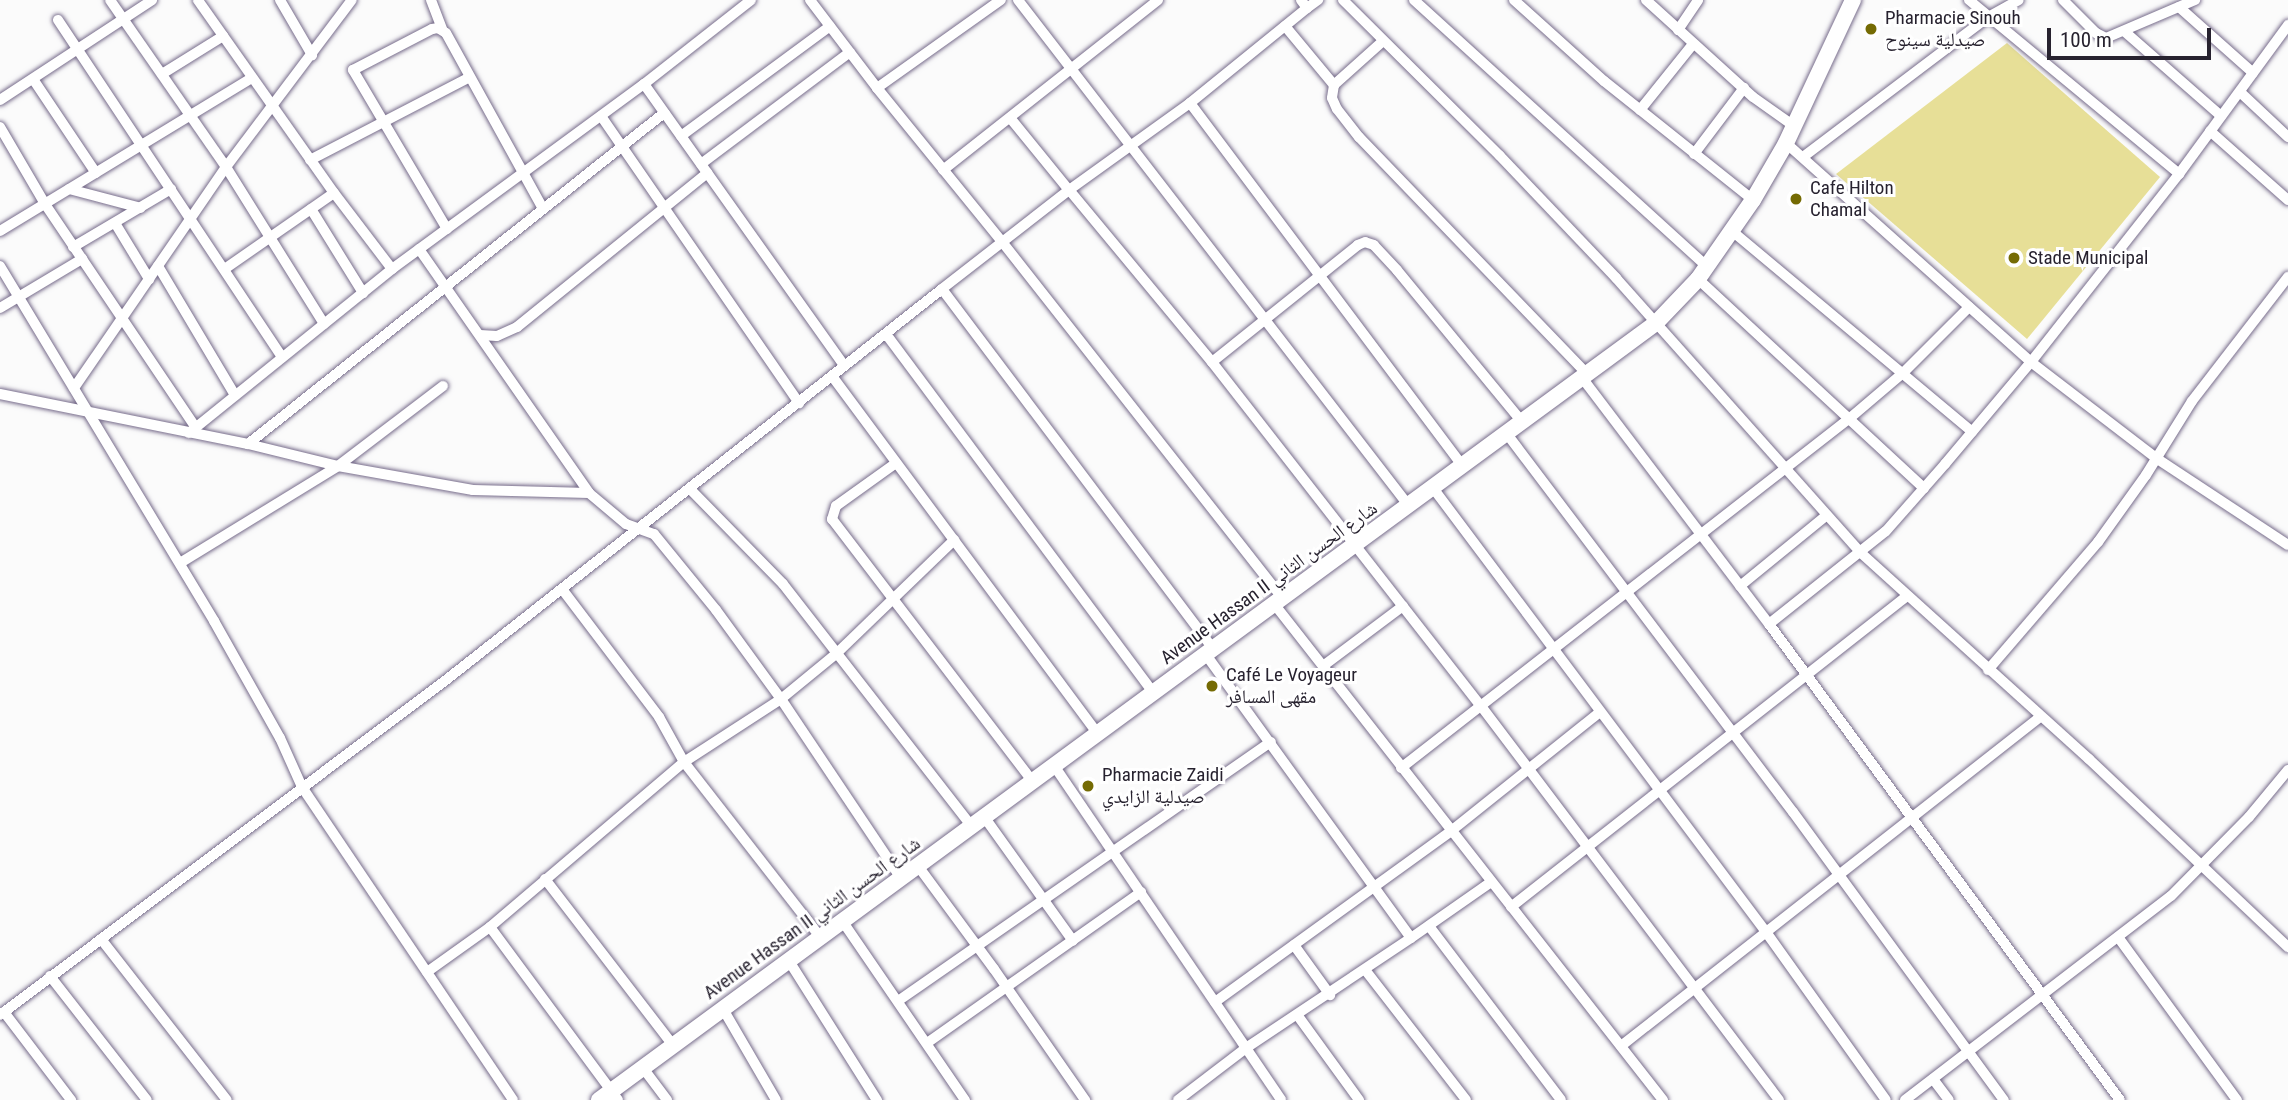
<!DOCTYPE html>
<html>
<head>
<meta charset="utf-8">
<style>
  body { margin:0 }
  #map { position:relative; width:2288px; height:1100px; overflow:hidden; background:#fbfbfb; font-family:"Roboto Condensed","Noto Naskh Arabic",sans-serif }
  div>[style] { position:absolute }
  .green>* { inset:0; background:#e7df97 }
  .roads { filter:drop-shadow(0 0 2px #776c8b) drop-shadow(0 0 2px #776c8b) }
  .minor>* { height:10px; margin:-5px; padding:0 5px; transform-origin:5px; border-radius:5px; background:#fff }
  .primary>* { height:16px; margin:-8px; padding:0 8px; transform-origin:8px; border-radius:8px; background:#fff }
  .dots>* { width:19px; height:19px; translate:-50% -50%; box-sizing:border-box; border:4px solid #fff; border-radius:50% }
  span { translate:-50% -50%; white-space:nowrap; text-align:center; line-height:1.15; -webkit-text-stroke:6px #fff; paint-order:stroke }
  .poi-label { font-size:19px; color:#27222f }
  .left { translate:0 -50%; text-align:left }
  .street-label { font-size:19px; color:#27222f }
  .scale { position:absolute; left:2047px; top:28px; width:164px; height:32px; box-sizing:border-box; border:4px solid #27222f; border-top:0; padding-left:9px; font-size:21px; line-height:24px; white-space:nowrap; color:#27222f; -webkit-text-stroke:5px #fff; paint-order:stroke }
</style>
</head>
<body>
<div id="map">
  <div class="green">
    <div style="clip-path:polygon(2007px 43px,2160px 177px,2027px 339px,1836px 174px)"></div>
  </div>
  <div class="roads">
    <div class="minor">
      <div style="left:110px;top:0;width:203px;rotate:55.2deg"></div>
      <div style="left:226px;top:167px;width:185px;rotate:58deg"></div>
      <div style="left:280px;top:0;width:64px;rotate:59.8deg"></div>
      <div style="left:431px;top:0;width:31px;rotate:69deg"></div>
      <div style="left:810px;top:0;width:111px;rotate:52.7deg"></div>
      <div style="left:877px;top:88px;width:152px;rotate:-35.4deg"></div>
      <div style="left:1018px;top:0;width:639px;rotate:52.31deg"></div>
      <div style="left:1343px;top:0;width:221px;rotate:44.8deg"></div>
      <div style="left:1500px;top:156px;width:168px;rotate:46.4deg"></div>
      <div style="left:1616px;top:278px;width:368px;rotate:48.3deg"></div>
      <div style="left:1861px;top:553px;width:307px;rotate:42.1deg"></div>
      <div style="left:2089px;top:759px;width:274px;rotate:43.4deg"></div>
      <div style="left:1414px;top:0;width:396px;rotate:42.3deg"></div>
      <div style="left:1514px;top:0;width:121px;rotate:42deg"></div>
      <div style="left:1604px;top:81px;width:191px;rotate:38.6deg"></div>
      <div style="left:1646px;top:0;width:144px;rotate:42.2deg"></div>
      <div style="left:1753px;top:97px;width:50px;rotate:35.3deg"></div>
      <div style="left:1969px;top:0;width:273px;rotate:39.6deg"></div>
      <div style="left:2063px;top:0;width:47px;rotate:45deg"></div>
      <div style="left:2096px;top:33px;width:11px;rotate:27deg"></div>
      <div style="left:2106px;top:38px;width:97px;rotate:-23.1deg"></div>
      <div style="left:2179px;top:7px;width:99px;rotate:41.7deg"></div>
      <div style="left:1307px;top:8px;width:14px;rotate:-36deg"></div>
      <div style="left:58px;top:20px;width:405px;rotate:56.4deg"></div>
      <div style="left:1285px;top:26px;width:77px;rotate:50.3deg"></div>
      <div style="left:1678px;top:30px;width:36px;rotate:-56deg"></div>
      <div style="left:2124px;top:31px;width:129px;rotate:41.2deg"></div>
      <div style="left:1383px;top:41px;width:66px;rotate:138.1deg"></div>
      <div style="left:1334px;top:85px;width:13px;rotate:99deg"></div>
      <div style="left:1332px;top:98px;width:12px;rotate:66deg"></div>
      <div style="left:1337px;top:109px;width:36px;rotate:52deg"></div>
      <div style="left:1359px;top:137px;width:330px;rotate:46.1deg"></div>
      <div style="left:162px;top:74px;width:72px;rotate:-31.9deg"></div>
      <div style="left:33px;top:79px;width:113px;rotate:56.2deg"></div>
      <div style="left:644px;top:84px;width:345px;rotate:54.6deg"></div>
      <div style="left:877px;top:88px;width:200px;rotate:50.9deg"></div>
      <div style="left:1003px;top:243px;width:453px;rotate:51.8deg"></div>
      <div style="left:2240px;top:92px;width:66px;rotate:43.2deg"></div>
      <div style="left:0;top:100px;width:182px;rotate:-33.3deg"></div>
      <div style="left:1190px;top:103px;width:454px;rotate:53.1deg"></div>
      <div style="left:1640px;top:110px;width:85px;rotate:-51.2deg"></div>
      <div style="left:601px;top:116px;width:349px;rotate:55.4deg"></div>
      <div style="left:1011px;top:119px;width:92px;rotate:50.8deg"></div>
      <div style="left:1069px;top:190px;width:149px;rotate:-35.7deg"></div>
      <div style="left:1190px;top:103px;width:151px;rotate:-39.1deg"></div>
      <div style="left:1307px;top:8px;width:10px;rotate:-127deg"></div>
      <div style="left:0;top:127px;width:89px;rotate:59.7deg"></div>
      <div style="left:45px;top:204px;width:268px;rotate:56deg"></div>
      <div style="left:2210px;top:131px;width:104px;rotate:41.5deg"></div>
      <div style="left:681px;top:136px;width:185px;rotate:-36.4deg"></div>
      <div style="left:1786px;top:143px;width:329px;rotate:41.8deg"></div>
      <div style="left:2031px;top:362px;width:158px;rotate:37.5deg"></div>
      <div style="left:2156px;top:458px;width:158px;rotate:33.4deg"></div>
      <div style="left:1694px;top:154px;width:83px;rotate:-52.9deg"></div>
      <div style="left:1803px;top:157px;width:232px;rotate:-37.1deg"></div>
      <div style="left:1988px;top:17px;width:35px;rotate:-29deg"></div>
      <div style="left:310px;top:160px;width:180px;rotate:-27.4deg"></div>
      <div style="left:701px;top:164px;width:186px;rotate:-36.9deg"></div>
      <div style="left:943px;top:170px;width:274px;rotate:-38.3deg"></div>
      <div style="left:69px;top:189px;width:74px;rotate:14.8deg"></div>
      <div style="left:311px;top:209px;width:99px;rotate:58.2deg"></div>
      <div style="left:115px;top:223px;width:66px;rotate:58.7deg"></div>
      <div style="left:447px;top:229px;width:185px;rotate:-120.6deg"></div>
      <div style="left:353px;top:70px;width:89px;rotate:-27.4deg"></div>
      <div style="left:432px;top:29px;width:6px;rotate:-9deg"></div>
      <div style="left:438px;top:28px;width:9px;rotate:32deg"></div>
      <div style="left:446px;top:33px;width:201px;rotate:61.1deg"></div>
      <div style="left:0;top:231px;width:295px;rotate:-31.3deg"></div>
      <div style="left:1732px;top:231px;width:313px;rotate:39.9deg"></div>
      <div style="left:73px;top:247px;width:114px;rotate:-30.6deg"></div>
      <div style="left:419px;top:249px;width:297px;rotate:55.1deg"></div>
      <div style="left:589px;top:493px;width:48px;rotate:40deg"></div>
      <div style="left:626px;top:524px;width:30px;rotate:20deg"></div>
      <div style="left:654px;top:534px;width:98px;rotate:50.8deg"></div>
      <div style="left:716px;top:610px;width:110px;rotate:53.9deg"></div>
      <div style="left:781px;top:699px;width:216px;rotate:56.2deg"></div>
      <div style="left:0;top:266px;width:415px;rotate:58.9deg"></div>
      <div style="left:214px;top:621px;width:134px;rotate:60.6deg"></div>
      <div style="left:280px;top:738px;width:54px;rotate:65.8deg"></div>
      <div style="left:302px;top:787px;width:377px;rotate:56deg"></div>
      <div style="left:158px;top:266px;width:150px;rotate:59.2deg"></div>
      <div style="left:226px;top:268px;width:131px;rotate:-34.8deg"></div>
      <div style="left:392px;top:269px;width:313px;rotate:-36.3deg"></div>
      <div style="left:644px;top:84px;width:136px;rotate:-38.1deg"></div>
      <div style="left:1698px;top:279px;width:308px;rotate:42.8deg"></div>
      <div style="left:0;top:308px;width:96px;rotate:-30.9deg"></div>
      <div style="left:886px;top:334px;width:448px;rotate:53.3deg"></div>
      <div style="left:480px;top:335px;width:17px;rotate:3deg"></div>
      <div style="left:497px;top:336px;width:22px;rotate:-24deg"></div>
      <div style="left:517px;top:327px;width:245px;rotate:-39deg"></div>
      <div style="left:1212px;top:362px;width:224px;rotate:-129.7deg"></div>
      <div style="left:1069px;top:190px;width:161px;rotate:142.1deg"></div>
      <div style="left:942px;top:289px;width:452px;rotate:53deg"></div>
      <div style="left:832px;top:376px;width:446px;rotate:53.4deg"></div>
      <div style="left:1583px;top:379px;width:308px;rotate:52.8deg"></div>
      <div style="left:1769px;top:624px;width:591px;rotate:53.6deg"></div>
      <div style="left:74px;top:388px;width:268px;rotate:-55.5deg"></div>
      <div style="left:226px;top:167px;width:209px;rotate:-53deg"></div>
      <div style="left:0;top:394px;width:253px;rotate:11.4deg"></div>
      <div style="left:248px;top:444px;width:93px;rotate:13.7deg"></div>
      <div style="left:338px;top:466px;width:137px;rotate:10.1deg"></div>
      <div style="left:473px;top:490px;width:116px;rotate:1.5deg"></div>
      <div style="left:1523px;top:423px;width:198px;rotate:-129.5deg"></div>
      <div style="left:1397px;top:270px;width:34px;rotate:-133deg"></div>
      <div style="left:1374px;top:245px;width:9px;rotate:-162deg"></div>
      <div style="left:1365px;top:242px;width:8px;rotate:157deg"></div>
      <div style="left:1358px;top:245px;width:187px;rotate:141.3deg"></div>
      <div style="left:1212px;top:362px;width:437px;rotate:52deg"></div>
      <div style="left:1481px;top:706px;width:494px;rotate:52.9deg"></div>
      <div style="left:189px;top:433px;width:261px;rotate:-38.9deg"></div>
      <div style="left:392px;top:269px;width:96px;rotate:-127.3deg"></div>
      <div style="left:334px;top:193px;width:236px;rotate:-125.2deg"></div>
      <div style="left:1507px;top:434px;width:474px;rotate:52.9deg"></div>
      <div style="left:1793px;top:812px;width:357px;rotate:53.8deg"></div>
      <div style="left:248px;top:444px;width:532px;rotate:-38.51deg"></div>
      <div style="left:896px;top:463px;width:74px;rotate:144.4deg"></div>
      <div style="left:836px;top:506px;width:14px;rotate:107deg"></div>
      <div style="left:832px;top:519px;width:331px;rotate:52.6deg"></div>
      <div style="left:1433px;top:488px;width:555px;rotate:53.13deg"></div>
      <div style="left:1766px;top:932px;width:206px;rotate:54.5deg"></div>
      <div style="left:690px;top:489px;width:133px;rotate:45.6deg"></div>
      <div style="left:783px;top:584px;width:308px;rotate:52.1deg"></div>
      <div style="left:180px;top:563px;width:185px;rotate:-31.5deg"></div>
      <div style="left:338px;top:466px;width:132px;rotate:-37.3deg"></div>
      <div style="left:1740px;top:586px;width:112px;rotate:-39.2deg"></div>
      <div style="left:562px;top:589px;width:161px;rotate:52.8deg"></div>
      <div style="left:659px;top:717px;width:51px;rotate:60.9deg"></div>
      <div style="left:684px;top:762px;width:223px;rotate:52.1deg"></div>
      <div style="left:1275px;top:605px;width:629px;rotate:51.91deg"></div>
      <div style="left:1769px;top:624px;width:149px;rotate:-38.5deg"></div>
      <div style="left:1886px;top:531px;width:89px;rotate:-48.6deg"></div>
      <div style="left:1945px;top:464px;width:133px;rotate:-49.9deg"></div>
      <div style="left:2031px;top:362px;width:239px;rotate:-51.8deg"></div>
      <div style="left:2179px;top:174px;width:185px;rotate:-53.8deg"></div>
      <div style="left:1323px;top:666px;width:100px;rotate:-36.9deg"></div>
      <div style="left:1988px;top:670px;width:169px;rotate:-49.3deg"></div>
      <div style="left:2098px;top:542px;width:82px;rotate:-54.4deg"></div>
      <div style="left:2146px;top:475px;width:87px;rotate:-58.1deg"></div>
      <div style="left:2192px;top:401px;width:157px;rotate:-52.3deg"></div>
      <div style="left:1055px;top:767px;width:402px;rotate:55.8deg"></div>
      <div style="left:1401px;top:768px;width:569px;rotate:-37.94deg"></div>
      <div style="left:1850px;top:418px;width:71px;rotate:-40.4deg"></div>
      <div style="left:1904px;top:372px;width:92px;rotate:-45deg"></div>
      <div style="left:985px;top:818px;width:151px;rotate:54.4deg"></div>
      <div style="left:918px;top:866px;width:128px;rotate:53.6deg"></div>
      <div style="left:994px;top:969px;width:160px;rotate:55.2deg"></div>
      <div style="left:545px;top:879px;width:210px;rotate:52.4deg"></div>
      <div style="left:1511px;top:907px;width:504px;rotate:-38.14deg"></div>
      <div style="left:843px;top:922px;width:216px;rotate:55.6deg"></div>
      <div style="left:1429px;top:926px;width:218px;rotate:52.8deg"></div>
      <div style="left:490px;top:927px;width:255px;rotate:-40.4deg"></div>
      <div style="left:684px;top:762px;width:116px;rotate:-33deg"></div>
      <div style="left:781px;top:699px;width:72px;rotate:-39.4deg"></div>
      <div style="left:837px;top:653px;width:163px;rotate:-44deg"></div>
      <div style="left:2118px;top:937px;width:202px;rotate:53.9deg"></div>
      <div style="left:1411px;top:938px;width:98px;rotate:-35deg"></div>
      <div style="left:101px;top:939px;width:204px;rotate:52deg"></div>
      <div style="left:1294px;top:945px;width:62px;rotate:54.2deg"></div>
      <div style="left:789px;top:961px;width:165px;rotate:57.7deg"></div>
      <div style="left:1366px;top:971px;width:163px;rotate:52.2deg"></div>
      <div style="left:427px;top:972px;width:77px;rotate:-35.5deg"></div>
      <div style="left:490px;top:927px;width:215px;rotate:53.5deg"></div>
      <div style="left:50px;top:976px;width:157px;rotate:52deg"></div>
      <div style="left:898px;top:1001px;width:454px;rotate:-34.8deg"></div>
      <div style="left:1215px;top:1002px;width:291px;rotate:-35.9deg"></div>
      <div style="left:1451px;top:831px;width:189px;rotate:-38.6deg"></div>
      <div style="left:723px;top:1009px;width:105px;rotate:59.8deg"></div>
      <div style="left:4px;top:1012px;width:111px;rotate:52.7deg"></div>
      <div style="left:0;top:1015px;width:558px;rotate:-36.91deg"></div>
      <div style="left:446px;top:680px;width:632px;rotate:-38.25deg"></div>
      <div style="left:1298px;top:1016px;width:104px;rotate:54deg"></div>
      <div style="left:927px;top:1043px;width:262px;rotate:-35.2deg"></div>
      <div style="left:1621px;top:1046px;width:533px;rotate:-38.14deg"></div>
      <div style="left:643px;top:1068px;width:40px;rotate:53deg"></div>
      <div style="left:1933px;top:1079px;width:26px;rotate:53deg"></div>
      <div style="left:1178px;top:1100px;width:86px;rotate:-37.4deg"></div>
      <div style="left:1246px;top:1048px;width:198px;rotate:-33.7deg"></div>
      <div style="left:1411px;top:938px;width:349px;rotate:-125.9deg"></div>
      <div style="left:1905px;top:1100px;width:335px;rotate:-37.5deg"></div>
      <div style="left:2171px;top:896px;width:111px;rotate:-45.4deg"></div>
      <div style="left:2249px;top:817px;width:61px;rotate:-50.3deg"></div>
    </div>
    <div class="primary">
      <div style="left:599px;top:1100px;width:1312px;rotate:-36.32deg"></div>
      <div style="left:1656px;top:323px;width:61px;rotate:-46.3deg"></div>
      <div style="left:1698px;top:279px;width:96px;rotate:-55.2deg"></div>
      <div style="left:1753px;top:200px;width:66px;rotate:-59.9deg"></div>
      <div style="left:1786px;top:143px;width:158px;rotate:-64.9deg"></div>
    </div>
  </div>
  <div class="dots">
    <div style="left:1871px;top:29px;background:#756b04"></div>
    <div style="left:1796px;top:199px;background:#756b04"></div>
    <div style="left:2014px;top:258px;background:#756b04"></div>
    <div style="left:1212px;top:686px;background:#756b04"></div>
    <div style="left:1088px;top:786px;background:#756b04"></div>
  </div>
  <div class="poi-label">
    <span class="left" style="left:1885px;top:29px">Pharmacie Sinouh<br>صيدلية سينوح</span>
    <span class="left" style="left:1810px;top:199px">Cafe Hilton<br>Chamal</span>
    <span class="left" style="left:2028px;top:258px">Stade Municipal</span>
    <span class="left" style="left:1226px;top:686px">Café Le Voyageur<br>مقهى المسافر</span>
    <span class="left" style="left:1102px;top:786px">Pharmacie Zaidi<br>صيدلية الزايدي</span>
  </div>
  <div class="street-label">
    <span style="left:1269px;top:583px;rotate:-36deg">Avenue Hassan II شارع الحسن الثاني</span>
    <span style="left:812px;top:918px;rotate:-36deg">Avenue Hassan II شارع الحسن الثاني</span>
  </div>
  <div class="scale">100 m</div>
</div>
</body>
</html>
